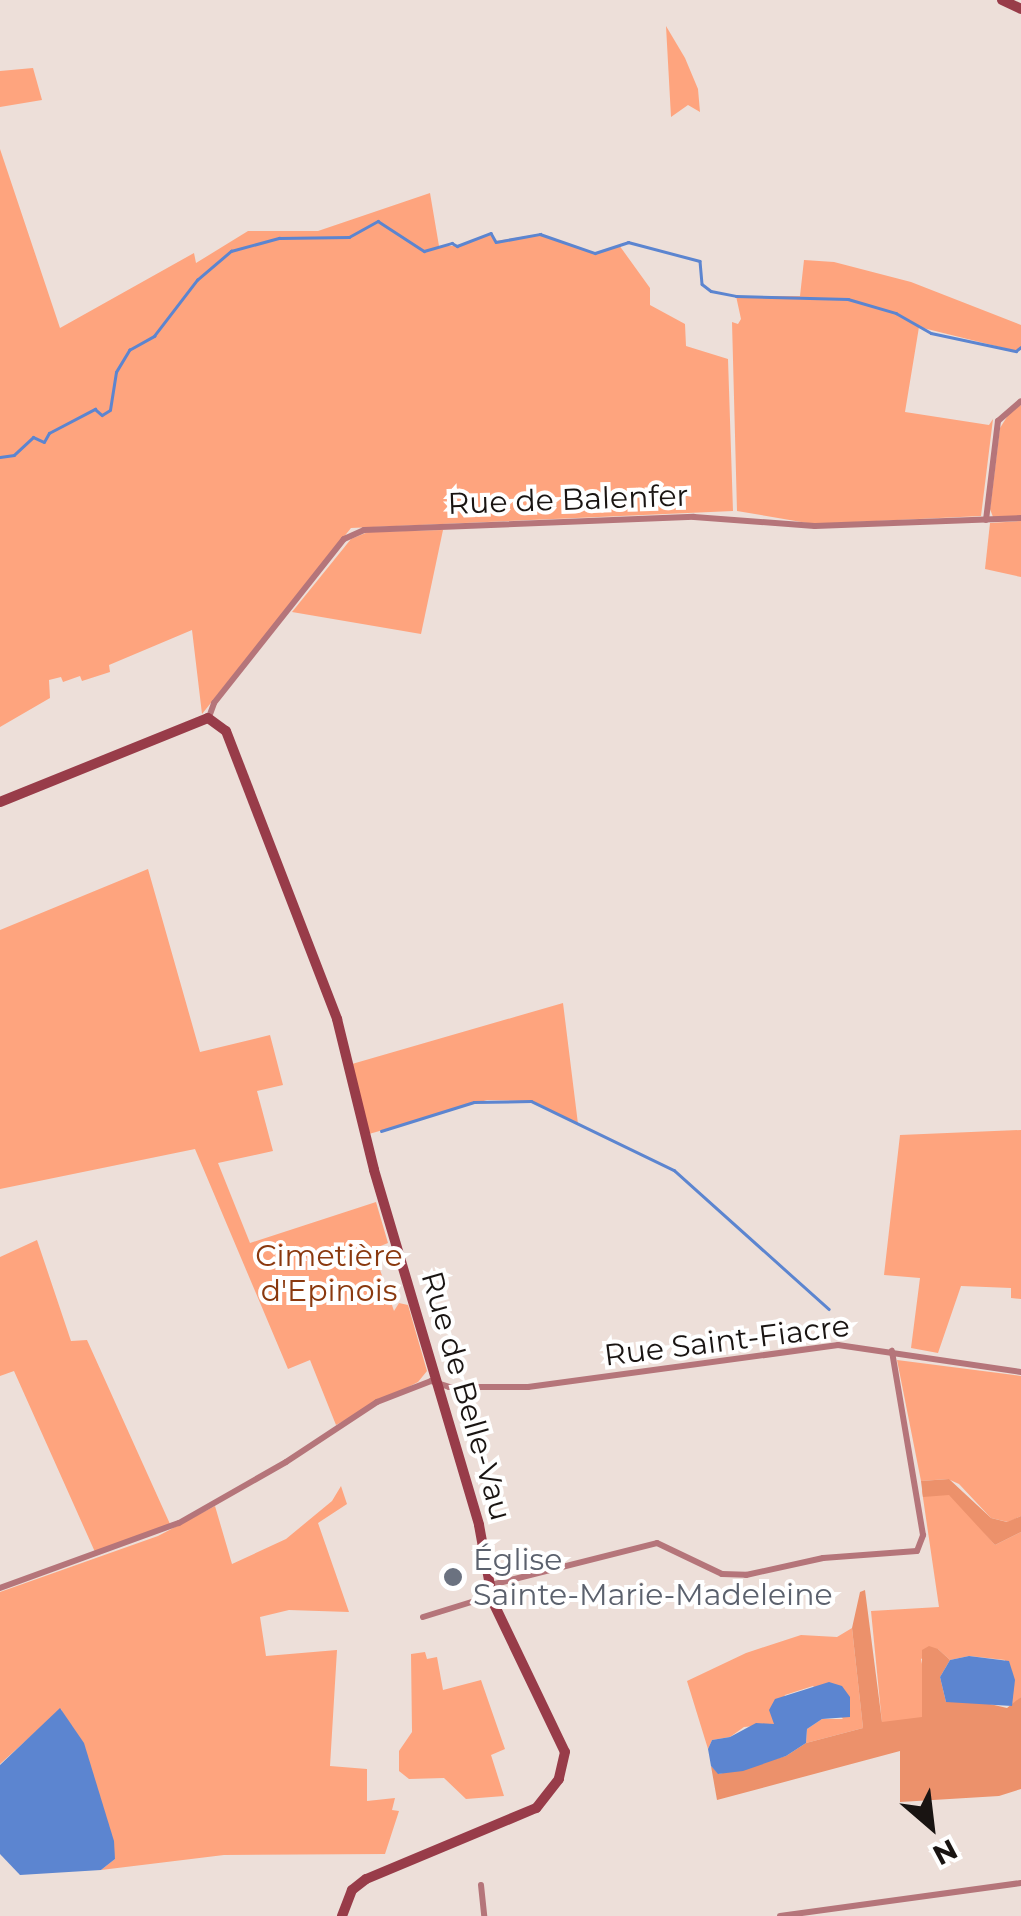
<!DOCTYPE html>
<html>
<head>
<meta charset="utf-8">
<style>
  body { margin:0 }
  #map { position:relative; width:1021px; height:1916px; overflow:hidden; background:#eddfd9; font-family:Montserrat,sans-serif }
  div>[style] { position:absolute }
  .green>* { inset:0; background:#fea47e }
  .forest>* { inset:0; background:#ec916b }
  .water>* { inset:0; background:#5c85d0 }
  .stream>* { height:2.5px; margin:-1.25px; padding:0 1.25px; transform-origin:1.25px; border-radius:1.25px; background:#5c85d0 }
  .street>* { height:6px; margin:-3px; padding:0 3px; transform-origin:3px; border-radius:3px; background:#b5757a }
  .secondary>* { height:10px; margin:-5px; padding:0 5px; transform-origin:5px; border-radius:5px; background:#983c49 }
  .dots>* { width:28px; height:28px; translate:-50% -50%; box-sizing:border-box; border:5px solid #fff; border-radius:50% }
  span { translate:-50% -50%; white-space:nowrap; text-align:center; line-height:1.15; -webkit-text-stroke:8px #fff; paint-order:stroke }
  .street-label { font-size:30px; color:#191412 }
  .park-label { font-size:30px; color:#8a390f }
  .worship-label { font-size:30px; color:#5b616d }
  .left { translate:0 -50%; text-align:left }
  .north { position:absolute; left:881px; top:1776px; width:100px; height:100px; -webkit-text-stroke:8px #fff; paint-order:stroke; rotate:152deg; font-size:28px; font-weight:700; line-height:40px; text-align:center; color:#191412 }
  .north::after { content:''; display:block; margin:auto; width:35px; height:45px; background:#191412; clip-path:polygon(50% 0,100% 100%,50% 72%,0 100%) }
</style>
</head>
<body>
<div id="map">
  <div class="green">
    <div style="clip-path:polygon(666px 26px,685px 58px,698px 89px,700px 112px,688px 105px,671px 117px)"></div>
    <div style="clip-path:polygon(33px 68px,42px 100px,0 107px,0 71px)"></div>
    <div style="clip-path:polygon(0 149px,60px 328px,194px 253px,196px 263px,248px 231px,318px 231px,430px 193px,439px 246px,458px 246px,491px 233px,496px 241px,540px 234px,595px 253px,619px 245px,650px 288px,650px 305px,685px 324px,686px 346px,728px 359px,733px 511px,351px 528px,202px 714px,192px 630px,109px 665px,110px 672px,82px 681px,80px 676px,63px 682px,61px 677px,49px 680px,50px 698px,0 727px)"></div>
    <div style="clip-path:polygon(804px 260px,834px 262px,911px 282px,1021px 325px,1021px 347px,1016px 351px,919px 327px,905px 412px,989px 425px,993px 419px,981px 516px,813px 524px,737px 511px,732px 322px,738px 324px,741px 319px,736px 296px,800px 296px)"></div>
    <div style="clip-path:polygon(1021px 405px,1021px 516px,993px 517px,990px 509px,1000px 428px,1010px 412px)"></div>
    <div style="clip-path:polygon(1021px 521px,1021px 577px,985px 569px,990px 523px)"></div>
    <div style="clip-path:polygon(443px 530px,421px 634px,292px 612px,351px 539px,368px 532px)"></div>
    <div style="clip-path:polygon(148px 869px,200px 1052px,270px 1035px,283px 1085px,257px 1091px,273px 1151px,218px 1163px,250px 1243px,376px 1202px,388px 1243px,373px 1249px,394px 1311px,399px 1303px,408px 1305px,427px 1371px,418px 1382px,336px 1425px,310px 1360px,288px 1369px,195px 1149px,0 1189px,0 930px)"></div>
    <div style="clip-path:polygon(563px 1003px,578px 1124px,531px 1101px,487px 1100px,369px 1134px,352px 1064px)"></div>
    <div style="clip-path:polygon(1021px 1130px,1021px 1299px,1011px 1298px,1011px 1288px,961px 1286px,938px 1353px,911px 1348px,920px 1278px,884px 1275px,900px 1135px)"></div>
    <div style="clip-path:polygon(37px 1240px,71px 1341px,87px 1340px,170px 1524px,95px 1552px,14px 1371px,0 1376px,0 1257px)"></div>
    <div style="clip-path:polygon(897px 1360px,1021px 1376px,1021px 1516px,1008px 1522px,991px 1518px,959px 1484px,948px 1479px,921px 1481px)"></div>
    <div style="clip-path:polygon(341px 1486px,347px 1504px,318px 1523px,349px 1612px,289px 1610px,260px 1617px,266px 1656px,337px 1650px,330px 1766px,367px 1769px,367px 1801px,395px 1798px,392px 1810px,399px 1811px,385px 1854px,224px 1855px,101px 1870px,115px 1859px,61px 1709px,0 1764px,0 1592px,158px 1536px,215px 1506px,232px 1564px,286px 1539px,332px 1501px)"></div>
    <div style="clip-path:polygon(925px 1486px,944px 1486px,995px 1545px,1021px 1532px,1021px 1697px,1012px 1706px,1005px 1660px,969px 1656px,950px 1660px,938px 1649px,921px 1659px,926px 1684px,922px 1718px,882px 1723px,871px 1611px,939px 1607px,922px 1491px)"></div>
    <div style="clip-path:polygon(852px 1628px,863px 1728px,806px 1743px,807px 1729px,822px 1719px,843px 1719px,813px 1686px,785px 1695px,774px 1724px,744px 1727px,730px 1737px,712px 1740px,708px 1749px,687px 1681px,746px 1653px,801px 1635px,837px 1637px)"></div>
    <div style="clip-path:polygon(425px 1652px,427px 1659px,437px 1657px,443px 1690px,481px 1680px,505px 1749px,491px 1755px,504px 1796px,466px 1799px,444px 1778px,409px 1779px,399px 1771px,399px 1751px,412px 1732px,411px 1654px)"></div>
  </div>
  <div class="forest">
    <div style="clip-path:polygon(949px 1479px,991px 1518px,1007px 1522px,1021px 1516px,1021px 1532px,995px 1545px,949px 1495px,923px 1497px,921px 1481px)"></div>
    <div style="clip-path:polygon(865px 1590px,882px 1722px,922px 1717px,922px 1650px,929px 1646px,938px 1649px,950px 1660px,940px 1677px,946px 1702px,977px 1701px,1007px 1708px,1021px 1697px,1021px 1789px,999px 1796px,900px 1802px,900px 1751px,717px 1800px,711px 1766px,719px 1774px,786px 1756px,806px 1743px,863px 1728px,852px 1628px,860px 1592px)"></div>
  </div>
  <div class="water">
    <div style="clip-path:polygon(969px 1656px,1009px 1661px,1015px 1680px,1012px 1706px,946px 1702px,940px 1677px,950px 1660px)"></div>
    <div style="clip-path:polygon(829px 1682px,842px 1686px,850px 1697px,850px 1717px,822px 1719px,807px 1729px,806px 1743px,786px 1756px,743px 1771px,718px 1774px,711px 1766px,708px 1749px,712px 1740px,730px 1737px,756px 1723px,774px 1724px,769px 1710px,775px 1699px)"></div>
    <div style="clip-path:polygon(60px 1708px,84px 1743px,114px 1841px,115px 1859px,101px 1870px,20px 1875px,0 1854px,0 1765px)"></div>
  </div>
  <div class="stream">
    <div style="left:0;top:457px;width:14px;rotate:-8deg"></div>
    <div style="left:14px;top:455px;width:26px;rotate:-43deg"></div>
    <div style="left:33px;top:437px;width:12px;rotate:24deg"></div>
    <div style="left:44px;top:442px;width:10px;rotate:-61deg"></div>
    <div style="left:49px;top:433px;width:52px;rotate:-27.6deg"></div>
    <div style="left:95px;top:409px;width:9px;rotate:41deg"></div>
    <div style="left:102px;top:415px;width:9px;rotate:-32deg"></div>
    <div style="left:110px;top:410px;width:38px;rotate:-81deg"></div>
    <div style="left:116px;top:372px;width:26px;rotate:-59deg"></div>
    <div style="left:129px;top:350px;width:29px;rotate:-29deg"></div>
    <div style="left:154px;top:336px;width:71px;rotate:-52.5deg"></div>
    <div style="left:197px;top:280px;width:45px;rotate:-40.5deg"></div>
    <div style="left:231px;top:251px;width:50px;rotate:-15.2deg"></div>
    <div style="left:279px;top:238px;width:70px;rotate:-0.8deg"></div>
    <div style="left:349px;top:237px;width:33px;rotate:-29deg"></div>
    <div style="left:378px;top:221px;width:55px;rotate:33.1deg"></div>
    <div style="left:424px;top:251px;width:29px;rotate:-16deg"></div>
    <div style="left:452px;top:243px;width:6px;rotate:31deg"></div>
    <div style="left:457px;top:246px;width:36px;rotate:-21deg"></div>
    <div style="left:491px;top:233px;width:10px;rotate:61deg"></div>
    <div style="left:496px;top:242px;width:45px;rotate:-10.3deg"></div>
    <div style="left:540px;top:234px;width:58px;rotate:19.1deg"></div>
    <div style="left:595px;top:253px;width:35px;rotate:-18deg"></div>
    <div style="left:628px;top:242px;width:74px;rotate:14.8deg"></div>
    <div style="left:700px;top:261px;width:23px;rotate:85deg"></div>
    <div style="left:702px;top:284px;width:11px;rotate:38deg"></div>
    <div style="left:711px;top:291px;width:25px;rotate:11deg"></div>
    <div style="left:736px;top:296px;width:112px;rotate:1.5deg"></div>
    <div style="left:848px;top:299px;width:50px;rotate:16.3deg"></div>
    <div style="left:896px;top:313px;width:40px;rotate:29.7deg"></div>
    <div style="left:931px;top:333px;width:87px;rotate:12deg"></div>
    <div style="left:1016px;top:351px;width:6px;rotate:-39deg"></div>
    <div style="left:381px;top:1131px;width:97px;rotate:-17.3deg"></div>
    <div style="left:474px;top:1102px;width:57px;rotate:-1deg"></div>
    <div style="left:531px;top:1101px;width:159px;rotate:25.8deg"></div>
    <div style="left:674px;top:1170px;width:208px;rotate:41.9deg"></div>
  </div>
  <div class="street">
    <div style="left:986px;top:520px;width:100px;rotate:-83.1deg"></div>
    <div style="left:998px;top:421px;width:30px;rotate:-41deg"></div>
    <div style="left:209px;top:717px;width:15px;rotate:-70deg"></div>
    <div style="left:214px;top:703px;width:209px;rotate:-51.6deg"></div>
    <div style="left:344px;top:539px;width:22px;rotate:-24deg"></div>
    <div style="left:364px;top:530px;width:330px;rotate:-2.3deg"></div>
    <div style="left:694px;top:517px;width:121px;rotate:4.3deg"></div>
    <div style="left:815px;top:526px;width:206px;rotate:-2.2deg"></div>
    <div style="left:491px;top:1585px;width:171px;rotate:-14.2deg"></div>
    <div style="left:657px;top:1543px;width:72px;rotate:25.5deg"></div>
    <div style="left:722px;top:1574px;width:24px;rotate:2deg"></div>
    <div style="left:746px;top:1575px;width:79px;rotate:-12.4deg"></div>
    <div style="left:823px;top:1558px;width:94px;rotate:-4.3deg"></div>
    <div style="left:917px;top:1551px;width:17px;rotate:-69deg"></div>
    <div style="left:923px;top:1535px;width:187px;rotate:-99.6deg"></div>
    <div style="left:0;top:1588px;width:190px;rotate:-20deg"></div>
    <div style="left:179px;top:1523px;width:123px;rotate:-29.7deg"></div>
    <div style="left:286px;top:1462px;width:109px;rotate:-33.4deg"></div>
    <div style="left:377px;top:1402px;width:58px;rotate:-21.3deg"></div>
    <div style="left:431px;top:1381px;width:19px;rotate:18deg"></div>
    <div style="left:449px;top:1387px;width:79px"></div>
    <div style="left:528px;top:1387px;width:313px;rotate:-7.7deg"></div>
    <div style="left:838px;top:1345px;width:185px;rotate:8.4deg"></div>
    <div style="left:423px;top:1617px;width:71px;rotate:-17.2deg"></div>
    <div style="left:481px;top:1885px;width:31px;rotate:84deg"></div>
    <div style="left:780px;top:1916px;width:243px;rotate:-7.8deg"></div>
  </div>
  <div class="secondary">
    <div style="left:1002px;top:0;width:21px;rotate:25deg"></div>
    <div style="left:0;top:802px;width:224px;rotate:-22deg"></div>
    <div style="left:208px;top:718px;width:22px;rotate:36deg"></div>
    <div style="left:226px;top:731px;width:309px;rotate:68.9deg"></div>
    <div style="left:337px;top:1019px;width:155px;rotate:76.2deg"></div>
    <div style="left:374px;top:1170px;width:370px;rotate:73.5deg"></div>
    <div style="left:479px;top:1525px;width:78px;rotate:79.7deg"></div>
    <div style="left:493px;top:1602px;width:166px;rotate:64.4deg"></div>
    <div style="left:565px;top:1752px;width:28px;rotate:103deg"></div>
    <div style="left:559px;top:1779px;width:37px;rotate:128deg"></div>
    <div style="left:536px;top:1808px;width:184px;rotate:157.3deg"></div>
    <div style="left:366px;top:1879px;width:18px;rotate:142deg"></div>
    <div style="left:352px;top:1890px;width:28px;rotate:111deg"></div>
  </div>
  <div class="dots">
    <div style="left:453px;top:1577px;background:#6b7280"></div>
  </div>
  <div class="street-label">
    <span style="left:568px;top:500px;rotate:-2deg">Rue de Balenfer</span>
    <span style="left:727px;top:1341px;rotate:-7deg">Rue Saint-Fiacre</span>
    <span style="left:466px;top:1396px;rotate:74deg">Rue de Belle-Vau</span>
  </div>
  <div class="park-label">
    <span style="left:329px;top:1273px">Cimetière<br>d'Epinois</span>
  </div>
  <div class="worship-label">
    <span class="left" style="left:473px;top:1577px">Église<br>Sainte-Marie-Madeleine</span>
  </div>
  <div class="north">N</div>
</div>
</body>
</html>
